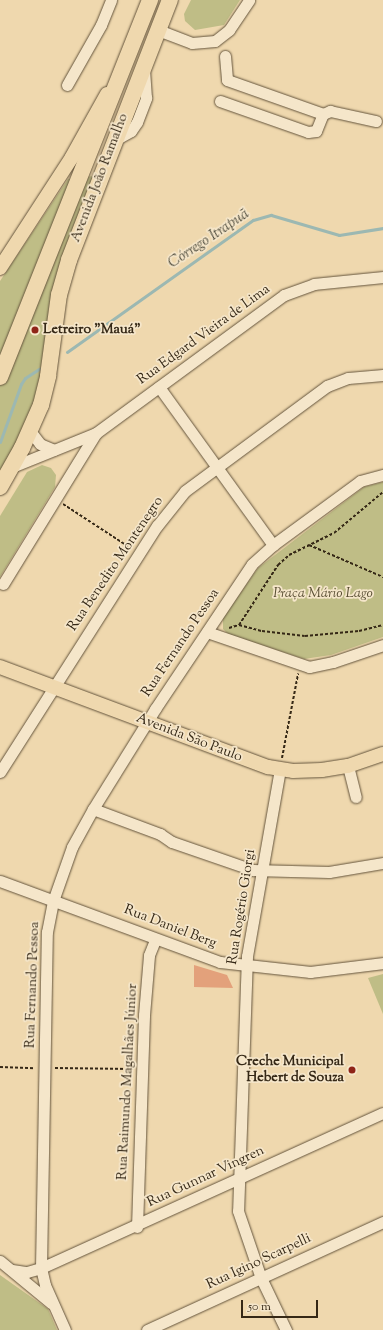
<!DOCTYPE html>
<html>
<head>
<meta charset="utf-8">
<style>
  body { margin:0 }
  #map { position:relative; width:383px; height:1330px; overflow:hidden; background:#efd8ae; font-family:"Sorts Mill Goudy",serif }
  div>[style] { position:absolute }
  .green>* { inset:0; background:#bfbd86 }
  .stream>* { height:3px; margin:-1.5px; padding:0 1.5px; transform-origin:1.5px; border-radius:1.5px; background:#9cb8b2 }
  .building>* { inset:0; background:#e3a17b }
  .path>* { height:2px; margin-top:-1px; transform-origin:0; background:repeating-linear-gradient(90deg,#352816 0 3px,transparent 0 5px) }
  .roads { filter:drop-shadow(0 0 1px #64543c) drop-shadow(0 0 1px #64543c) }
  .minor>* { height:11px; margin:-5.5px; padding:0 5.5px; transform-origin:5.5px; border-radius:5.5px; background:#f5e6ca }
  .major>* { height:14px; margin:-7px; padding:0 7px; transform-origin:7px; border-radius:7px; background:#efd8ae }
  .highway>* { height:16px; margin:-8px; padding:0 8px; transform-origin:8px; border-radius:8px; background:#efd8ae }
  .dots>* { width:11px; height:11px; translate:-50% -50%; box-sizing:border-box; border:2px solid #f5e6ca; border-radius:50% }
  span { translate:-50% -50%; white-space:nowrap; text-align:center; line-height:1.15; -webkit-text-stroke:3.5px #f5e6ca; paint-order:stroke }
  .street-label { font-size:14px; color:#352816 }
  .poi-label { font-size:14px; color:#352816; font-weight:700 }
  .left { translate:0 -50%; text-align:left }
  .right { translate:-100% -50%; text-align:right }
  .park-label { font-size:14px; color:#584d32; font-style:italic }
  .water-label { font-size:15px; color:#4f4c3d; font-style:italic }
  .scale { position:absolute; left:241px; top:1300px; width:77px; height:18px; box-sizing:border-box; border:2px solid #352816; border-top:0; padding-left:5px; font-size:12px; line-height:14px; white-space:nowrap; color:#352816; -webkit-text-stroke:3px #f5e6ca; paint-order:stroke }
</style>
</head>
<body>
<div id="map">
  <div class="green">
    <div style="clip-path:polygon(191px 0,240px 0,224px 25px,195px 30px,185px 21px,184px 14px)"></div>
    <div style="clip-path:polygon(93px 176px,95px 179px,35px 405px,0 479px,0 281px,68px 179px)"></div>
    <div style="clip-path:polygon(42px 465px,51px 468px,56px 475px,55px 487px,0 577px,0 516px,27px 472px)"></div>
    <div style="clip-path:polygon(383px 482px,383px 637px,331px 655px,304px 659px,228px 634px,223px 629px,223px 618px,258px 568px,364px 487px)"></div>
    <div style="clip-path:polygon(383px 974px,383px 1014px,368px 978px)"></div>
    <div style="clip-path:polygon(0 1275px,48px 1309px,57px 1330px,0 1330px)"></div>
  </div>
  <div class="stream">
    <div style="left:67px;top:352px;width:228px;rotate:-35.4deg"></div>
    <div style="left:253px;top:220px;width:19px;rotate:-16deg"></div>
    <div style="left:271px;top:215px;width:71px;rotate:16.4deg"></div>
    <div style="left:339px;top:235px;width:45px;rotate:-9deg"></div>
    <div style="left:0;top:442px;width:62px;rotate:-70.1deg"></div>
    <div style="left:21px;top:384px;width:7px;rotate:-56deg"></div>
    <div style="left:25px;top:378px;width:17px;rotate:-33deg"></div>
  </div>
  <div class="building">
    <div style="clip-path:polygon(194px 965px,227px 975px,233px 988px,194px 987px)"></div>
  </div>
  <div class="path">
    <div style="left:63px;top:504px;width:82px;rotate:33.1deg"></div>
    <div style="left:309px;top:545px;width:81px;rotate:23.4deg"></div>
    <div style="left:239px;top:625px;width:72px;rotate:-57deg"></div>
    <div style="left:278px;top:565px;width:15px;rotate:-42deg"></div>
    <div style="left:289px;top:555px;width:50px;rotate:-26.1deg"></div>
    <div style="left:334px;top:533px;width:64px;rotate:-39.9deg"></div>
    <div style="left:229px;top:628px;width:10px;rotate:-17deg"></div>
    <div style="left:239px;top:625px;width:24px;rotate:15deg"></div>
    <div style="left:262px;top:631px;width:43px;rotate:6.6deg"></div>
    <div style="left:305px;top:636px;width:54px;rotate:-5.3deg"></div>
    <div style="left:359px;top:631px;width:25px;rotate:-14deg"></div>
    <div style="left:282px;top:758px;width:86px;rotate:-79.2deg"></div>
    <div style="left:0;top:1067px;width:35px;rotate:2deg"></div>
    <div style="left:55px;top:1068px;width:78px;rotate:0.7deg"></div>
  </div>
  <div class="roads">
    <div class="minor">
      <div style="left:158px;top:30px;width:36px;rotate:21deg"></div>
      <div style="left:192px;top:43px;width:23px;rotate:-5deg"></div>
      <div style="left:215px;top:41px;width:18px;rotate:-38deg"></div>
      <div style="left:229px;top:30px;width:36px;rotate:-56deg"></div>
      <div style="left:225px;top:56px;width:24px;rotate:85deg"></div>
      <div style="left:227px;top:80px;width:102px;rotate:19.5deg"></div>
      <div style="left:323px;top:114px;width:8px;rotate:-23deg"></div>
      <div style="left:330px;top:111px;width:47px;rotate:12.3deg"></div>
      <div style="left:67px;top:85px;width:69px;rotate:-60.5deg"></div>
      <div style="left:101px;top:25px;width:27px;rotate:-68deg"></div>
      <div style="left:220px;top:101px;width:93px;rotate:19.4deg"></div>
      <div style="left:308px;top:132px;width:8px;rotate:-7deg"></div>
      <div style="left:316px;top:131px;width:18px;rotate:-68deg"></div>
      <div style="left:115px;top:140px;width:18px;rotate:-29deg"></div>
      <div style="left:131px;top:131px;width:11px;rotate:-56deg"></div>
      <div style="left:137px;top:122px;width:26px;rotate:-69deg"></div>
      <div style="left:146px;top:98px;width:27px;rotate:-94deg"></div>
      <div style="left:159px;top:387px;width:195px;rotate:54.2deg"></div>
      <div style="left:30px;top:431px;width:16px;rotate:52deg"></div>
      <div style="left:40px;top:444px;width:15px;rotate:23deg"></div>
      <div style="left:12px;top:467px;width:91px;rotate:-22deg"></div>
      <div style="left:96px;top:433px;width:233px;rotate:-36.3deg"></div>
      <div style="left:284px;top:295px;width:32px;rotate:-20deg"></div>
      <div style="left:314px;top:284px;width:69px;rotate:-5.8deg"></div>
      <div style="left:3px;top:584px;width:177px;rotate:-58.4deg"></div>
      <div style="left:207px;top:632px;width:108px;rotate:18.9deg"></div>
      <div style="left:309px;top:667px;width:25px;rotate:-12deg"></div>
      <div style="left:333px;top:662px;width:53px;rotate:-18.8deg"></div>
      <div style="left:348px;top:766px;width:32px;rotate:76deg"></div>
      <div style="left:280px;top:769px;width:190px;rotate:100deg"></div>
      <div style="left:247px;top:956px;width:255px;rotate:92deg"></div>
      <div style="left:238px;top:1211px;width:71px;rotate:71.1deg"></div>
      <div style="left:261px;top:1278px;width:58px;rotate:64.3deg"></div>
      <div style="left:0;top:772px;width:292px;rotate:-57.5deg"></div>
      <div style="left:157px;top:526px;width:45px;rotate:-51.3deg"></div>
      <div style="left:185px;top:491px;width:177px;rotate:-36.5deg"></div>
      <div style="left:327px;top:386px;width:22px;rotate:-21deg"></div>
      <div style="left:348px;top:378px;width:35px;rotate:-5deg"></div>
      <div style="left:93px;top:809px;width:72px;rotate:20.5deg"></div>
      <div style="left:160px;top:834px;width:14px;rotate:34deg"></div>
      <div style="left:172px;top:842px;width:86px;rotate:19.1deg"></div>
      <div style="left:253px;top:870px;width:76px;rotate:1.5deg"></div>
      <div style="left:329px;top:872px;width:55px;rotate:-9.5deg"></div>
      <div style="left:0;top:881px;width:234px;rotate:20.2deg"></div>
      <div style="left:220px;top:962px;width:91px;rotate:6.3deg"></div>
      <div style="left:310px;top:972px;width:74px;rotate:-7deg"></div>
      <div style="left:137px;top:1227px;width:212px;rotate:-88.1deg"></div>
      <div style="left:144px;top:1015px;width:60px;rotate:-85.2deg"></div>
      <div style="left:149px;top:955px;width:16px;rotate:-68deg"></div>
      <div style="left:0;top:1261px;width:66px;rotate:39.5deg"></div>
      <div style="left:12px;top:1270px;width:15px;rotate:8deg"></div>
      <div style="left:27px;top:1272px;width:15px;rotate:-16deg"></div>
      <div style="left:41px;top:1268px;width:375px;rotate:-24.4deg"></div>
      <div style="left:65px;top:1330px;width:49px;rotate:-114deg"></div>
      <div style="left:45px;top:1285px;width:17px;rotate:-103deg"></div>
      <div style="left:41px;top:1268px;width:336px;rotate:-89deg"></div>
      <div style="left:47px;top:932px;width:32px;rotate:-79deg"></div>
      <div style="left:53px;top:901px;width:57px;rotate:-70.6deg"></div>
      <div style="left:72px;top:847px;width:43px;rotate:-61.1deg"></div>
      <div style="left:93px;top:809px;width:118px;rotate:-58.2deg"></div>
      <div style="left:155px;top:709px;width:174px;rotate:-56.2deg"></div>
      <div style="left:252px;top:564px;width:28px;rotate:-42deg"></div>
      <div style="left:273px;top:545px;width:108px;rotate:-36.3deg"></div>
      <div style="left:360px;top:481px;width:24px;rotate:-15deg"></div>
      <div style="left:147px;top:1330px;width:260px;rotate:-24.6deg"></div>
    </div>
    <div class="major">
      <div style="left:0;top:268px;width:132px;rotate:-57deg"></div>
      <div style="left:72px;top:157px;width:72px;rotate:-60.9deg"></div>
      <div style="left:0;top:667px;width:286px;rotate:20.5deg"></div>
      <div style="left:268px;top:767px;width:25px;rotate:9deg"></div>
      <div style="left:293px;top:771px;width:29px;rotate:-2deg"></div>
      <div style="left:322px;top:770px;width:26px;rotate:-9deg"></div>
      <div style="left:348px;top:766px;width:37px;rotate:-19deg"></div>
    </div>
    <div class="highway">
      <div style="left:0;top:377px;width:406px;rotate:-68.3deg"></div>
      <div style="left:0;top:487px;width:45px;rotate:-60.6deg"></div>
      <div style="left:22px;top:448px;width:47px;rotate:-66.2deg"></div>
      <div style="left:41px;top:405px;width:30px;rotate:-76deg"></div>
      <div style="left:48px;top:376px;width:82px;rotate:-82.3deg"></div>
      <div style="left:59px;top:295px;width:36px;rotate:-74deg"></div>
      <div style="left:69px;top:260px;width:279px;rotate:-68.8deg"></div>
    </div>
  </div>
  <div class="dots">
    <div style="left:35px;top:330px;background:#8f2418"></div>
    <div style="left:352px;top:1070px;background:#8f2418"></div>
  </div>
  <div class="street-label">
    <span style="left:100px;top:178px;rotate:-69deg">Avenida João Ramalho</span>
    <span style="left:204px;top:335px;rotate:-36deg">Rua Edgard Vieira de Lima</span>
    <span style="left:116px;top:564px;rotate:-56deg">Rua Benedito Montenegro</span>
    <span style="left:181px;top:643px;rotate:-56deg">Rua Fernando Pessoa</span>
    <span style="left:189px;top:738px;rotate:21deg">Avenida São Paulo</span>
    <span style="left:242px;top:907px;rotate:-81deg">Rua Rogério Giorgi</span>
    <span style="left:170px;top:927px;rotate:21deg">Rua Daniel Berg</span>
    <span style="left:33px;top:985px;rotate:-88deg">Rua Fernando Pessoa</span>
    <span style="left:128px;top:1082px;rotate:-87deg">Rua Raimundo Magalhães Júnior</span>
    <span style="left:206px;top:1177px;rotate:-25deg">Rua Gunnar Vingren</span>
    <span style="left:259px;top:1262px;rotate:-25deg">Rua Igino Scarpelli</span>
  </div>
  <div class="poi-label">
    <span class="left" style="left:43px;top:330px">Letreiro "Mauá"</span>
    <span class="right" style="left:344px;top:1070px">Creche Municipal<br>Hebert de Souza</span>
  </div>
  <div class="park-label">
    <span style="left:323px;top:594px">Praça Mário Lago</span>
  </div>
  <div class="water-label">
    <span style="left:209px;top:239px;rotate:-34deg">Córrego Itrapuã</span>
  </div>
  <div class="scale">50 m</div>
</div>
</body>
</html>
